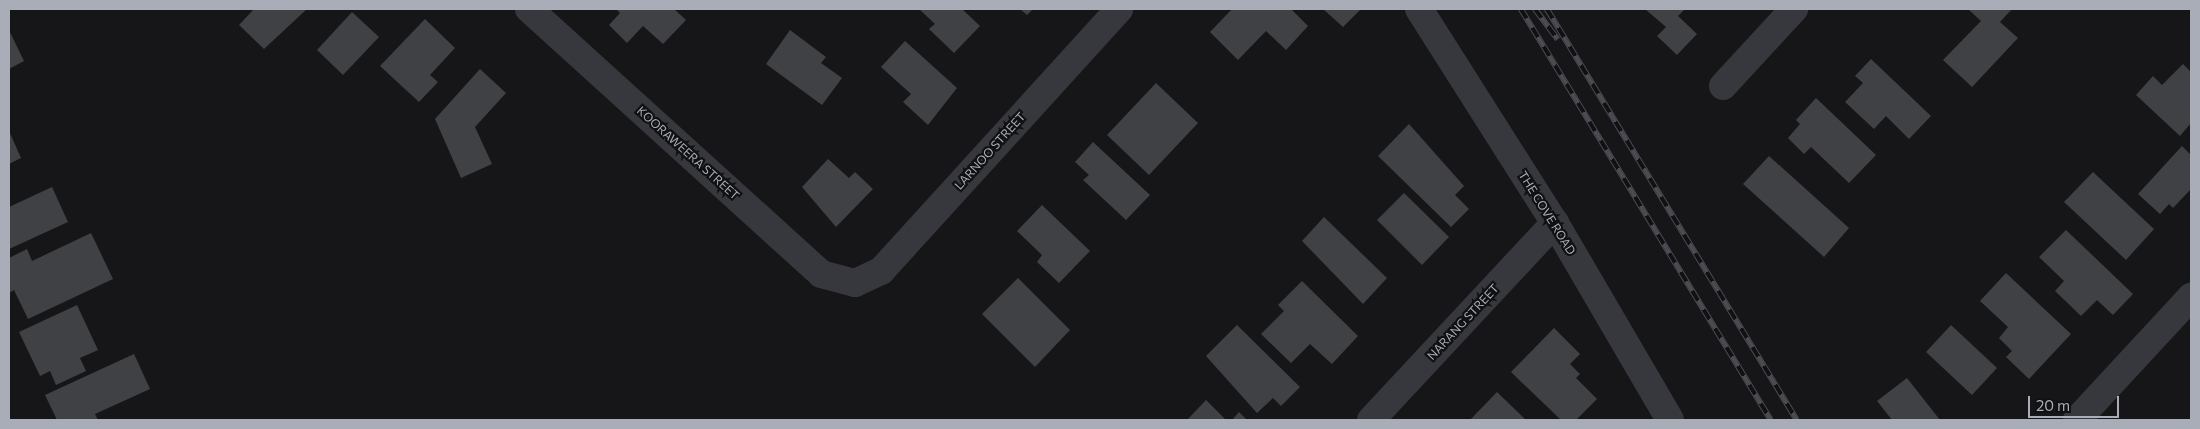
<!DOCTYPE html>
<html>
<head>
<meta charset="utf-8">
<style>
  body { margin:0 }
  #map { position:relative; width:2200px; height:429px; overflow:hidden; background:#161618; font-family:Commissioner,sans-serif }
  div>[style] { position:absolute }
  .building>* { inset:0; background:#404145 }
  .minor>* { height:28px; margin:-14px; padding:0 14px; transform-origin:14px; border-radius:14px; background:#37383d }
  .rail>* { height:5.5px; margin-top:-2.75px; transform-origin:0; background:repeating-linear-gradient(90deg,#111113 0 11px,#4a4c52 0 22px); box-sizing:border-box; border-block:1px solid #4a4c52 }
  span { translate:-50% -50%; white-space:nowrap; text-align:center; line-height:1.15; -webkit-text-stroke:4.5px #111113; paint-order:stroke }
  .street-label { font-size:12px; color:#a8adb8 }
  .frame { position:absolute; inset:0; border:10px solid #a8adb8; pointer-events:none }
  .scale { position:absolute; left:2028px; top:396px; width:91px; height:22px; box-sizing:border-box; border:2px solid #a8adb8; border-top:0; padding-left:6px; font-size:15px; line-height:18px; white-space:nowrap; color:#a8adb8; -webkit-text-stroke:4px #111113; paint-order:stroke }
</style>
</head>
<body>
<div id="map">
  <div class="building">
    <div style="clip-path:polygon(254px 9px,307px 9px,264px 49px,239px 25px)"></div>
    <div style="clip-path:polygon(616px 9px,674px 9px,686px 20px,663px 44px,643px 26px,627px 43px,609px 25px,620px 13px)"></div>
    <div style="clip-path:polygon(919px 9px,962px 9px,980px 26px,954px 53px,929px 29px,935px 24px)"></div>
    <div style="clip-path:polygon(1020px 9px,1033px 9px,1027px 15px)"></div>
    <div style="clip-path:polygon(1232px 9px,1291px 9px,1308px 26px,1286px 50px,1266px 31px,1238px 60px,1210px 32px)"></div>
    <div style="clip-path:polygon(1323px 9px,1361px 9px,1343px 27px)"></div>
    <div style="clip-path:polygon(1645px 9px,1685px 9px,1678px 16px,1697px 34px,1677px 55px,1657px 36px,1666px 27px)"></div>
    <div style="clip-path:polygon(1968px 9px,2012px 9px,2000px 22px,2018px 38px,1972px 87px,1943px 60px,1981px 21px)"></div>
    <div style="clip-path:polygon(352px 12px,379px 37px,343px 75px,317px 50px)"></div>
    <div style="clip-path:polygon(425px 19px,455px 48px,430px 75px,438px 82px,419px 102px,380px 66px)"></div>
    <div style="clip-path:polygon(9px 30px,24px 61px,9px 69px)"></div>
    <div style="clip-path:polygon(790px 30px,826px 57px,821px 63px,842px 78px,822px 105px,766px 64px)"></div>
    <div style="clip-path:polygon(905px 41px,957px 88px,928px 125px,903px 102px,911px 94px,881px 67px)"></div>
    <div style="clip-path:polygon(1871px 59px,1931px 116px,1909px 139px,1886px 116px,1874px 129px,1845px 102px,1863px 83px,1855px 76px)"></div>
    <div style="clip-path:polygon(2183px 64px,2191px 72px,2191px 123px,2180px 136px,2136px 95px,2153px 76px,2162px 85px)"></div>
    <div style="clip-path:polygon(480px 69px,506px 93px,475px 127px,492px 164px,461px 178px,435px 119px)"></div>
    <div style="clip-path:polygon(1156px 83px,1198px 123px,1149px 175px,1107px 135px)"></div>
    <div style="clip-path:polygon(1816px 98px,1876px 155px,1849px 183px,1811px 147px,1804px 154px,1788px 138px,1800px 124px,1796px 120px)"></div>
    <div style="clip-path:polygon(1409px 124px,1464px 186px,1455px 195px,1469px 209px,1451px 227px,1378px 156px)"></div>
    <div style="clip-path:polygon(9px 131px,21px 158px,9px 164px)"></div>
    <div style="clip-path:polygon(1093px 142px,1150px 195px,1126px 220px,1083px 180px,1089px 175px,1075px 162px)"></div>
    <div style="clip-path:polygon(2182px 146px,2191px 155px,2191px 189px,2173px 208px,2169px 204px,2160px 214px,2138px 194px)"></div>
    <div style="clip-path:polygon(1769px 156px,1849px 228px,1824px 257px,1743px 184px)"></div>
    <div style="clip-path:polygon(828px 159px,849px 178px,855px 172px,873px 189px,836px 227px,802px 187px)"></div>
    <div style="clip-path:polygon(2093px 172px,2154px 229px,2126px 260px,2064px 202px)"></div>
    <div style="clip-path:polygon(52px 187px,68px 222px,9px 249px,9px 207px)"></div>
    <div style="clip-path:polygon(1404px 193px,1449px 237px,1422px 265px,1377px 220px)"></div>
    <div style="clip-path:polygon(1042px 205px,1090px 251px,1059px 283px,1037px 262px,1042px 255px,1017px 231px)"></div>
    <div style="clip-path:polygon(1324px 217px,1387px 278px,1363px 304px,1302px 241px)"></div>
    <div style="clip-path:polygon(2066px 230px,2133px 294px,2113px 315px,2097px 300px,2081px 316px,2055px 291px,2064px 281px,2039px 257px)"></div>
    <div style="clip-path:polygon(91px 233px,113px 279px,28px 319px,14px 290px,9px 293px,9px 258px,27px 249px,32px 261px)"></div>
    <div style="clip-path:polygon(2006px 273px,2071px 334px,2029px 379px,2006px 357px,2012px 351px,1999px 338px,2008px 327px,1980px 301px)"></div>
    <div style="clip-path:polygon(1018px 278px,1070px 330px,1035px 367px,982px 314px)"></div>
    <div style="clip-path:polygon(1302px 281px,1358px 336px,1332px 364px,1310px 344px,1291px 363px,1261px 334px,1284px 311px,1278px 305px)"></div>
    <div style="clip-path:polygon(77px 305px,98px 350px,80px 358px,86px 371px,56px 385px,50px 371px,40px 376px,19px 332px)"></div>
    <div style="clip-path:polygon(1237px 325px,1300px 387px,1281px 406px,1273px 398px,1257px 413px,1206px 356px)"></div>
    <div style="clip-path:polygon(1951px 325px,1997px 368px,1972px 395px,1926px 352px)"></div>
    <div style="clip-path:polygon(1554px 328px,1580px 354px,1570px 364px,1580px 374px,1576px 378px,1597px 399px,1576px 420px,1561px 420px,1511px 372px)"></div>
    <div style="clip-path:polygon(134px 354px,150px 389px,95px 414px,98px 420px,57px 420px,45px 395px)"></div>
    <div style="clip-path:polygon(1907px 378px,1940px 420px,1892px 420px,1877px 401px)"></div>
    <div style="clip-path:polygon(1497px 392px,1526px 420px,1470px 420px)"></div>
    <div style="clip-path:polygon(1206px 400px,1226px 420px,1187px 420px)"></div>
    <div style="clip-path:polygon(1239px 412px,1247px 420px,1232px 420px)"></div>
  </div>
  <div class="minor">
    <div style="left:529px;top:9px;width:394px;rotate:42.2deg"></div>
    <div style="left:821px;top:274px;width:35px;rotate:15deg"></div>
    <div style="left:855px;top:283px;width:29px;rotate:-25deg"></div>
    <div style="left:881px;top:271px;width:354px;rotate:-47.7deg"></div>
    <div style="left:1419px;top:9px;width:254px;rotate:57.6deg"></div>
    <div style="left:1555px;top:223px;width:228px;rotate:59.7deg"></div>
    <div style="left:1723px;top:86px;width:105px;rotate:-47.3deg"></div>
    <div style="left:1371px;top:420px;width:270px;rotate:-47deg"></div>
    <div style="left:2077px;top:420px;width:168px;rotate:-47.2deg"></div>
  </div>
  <div class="rail">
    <div style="left:1521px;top:9px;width:481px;rotate:58.7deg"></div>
    <div style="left:1535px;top:9px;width:38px;rotate:53deg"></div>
    <div style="left:1547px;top:9px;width:481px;rotate:58.7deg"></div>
  </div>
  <div class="street-label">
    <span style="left:990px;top:151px;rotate:-48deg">LARNOO STREET</span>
    <span style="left:688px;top:153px;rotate:42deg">KOORAWEERA STREET</span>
    <span style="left:1547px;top:213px;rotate:58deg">THE COVE ROAD</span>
    <span style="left:1463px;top:322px;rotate:-47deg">NARANG STREET</span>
  </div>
  <div class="frame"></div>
  <div class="scale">20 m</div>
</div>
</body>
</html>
